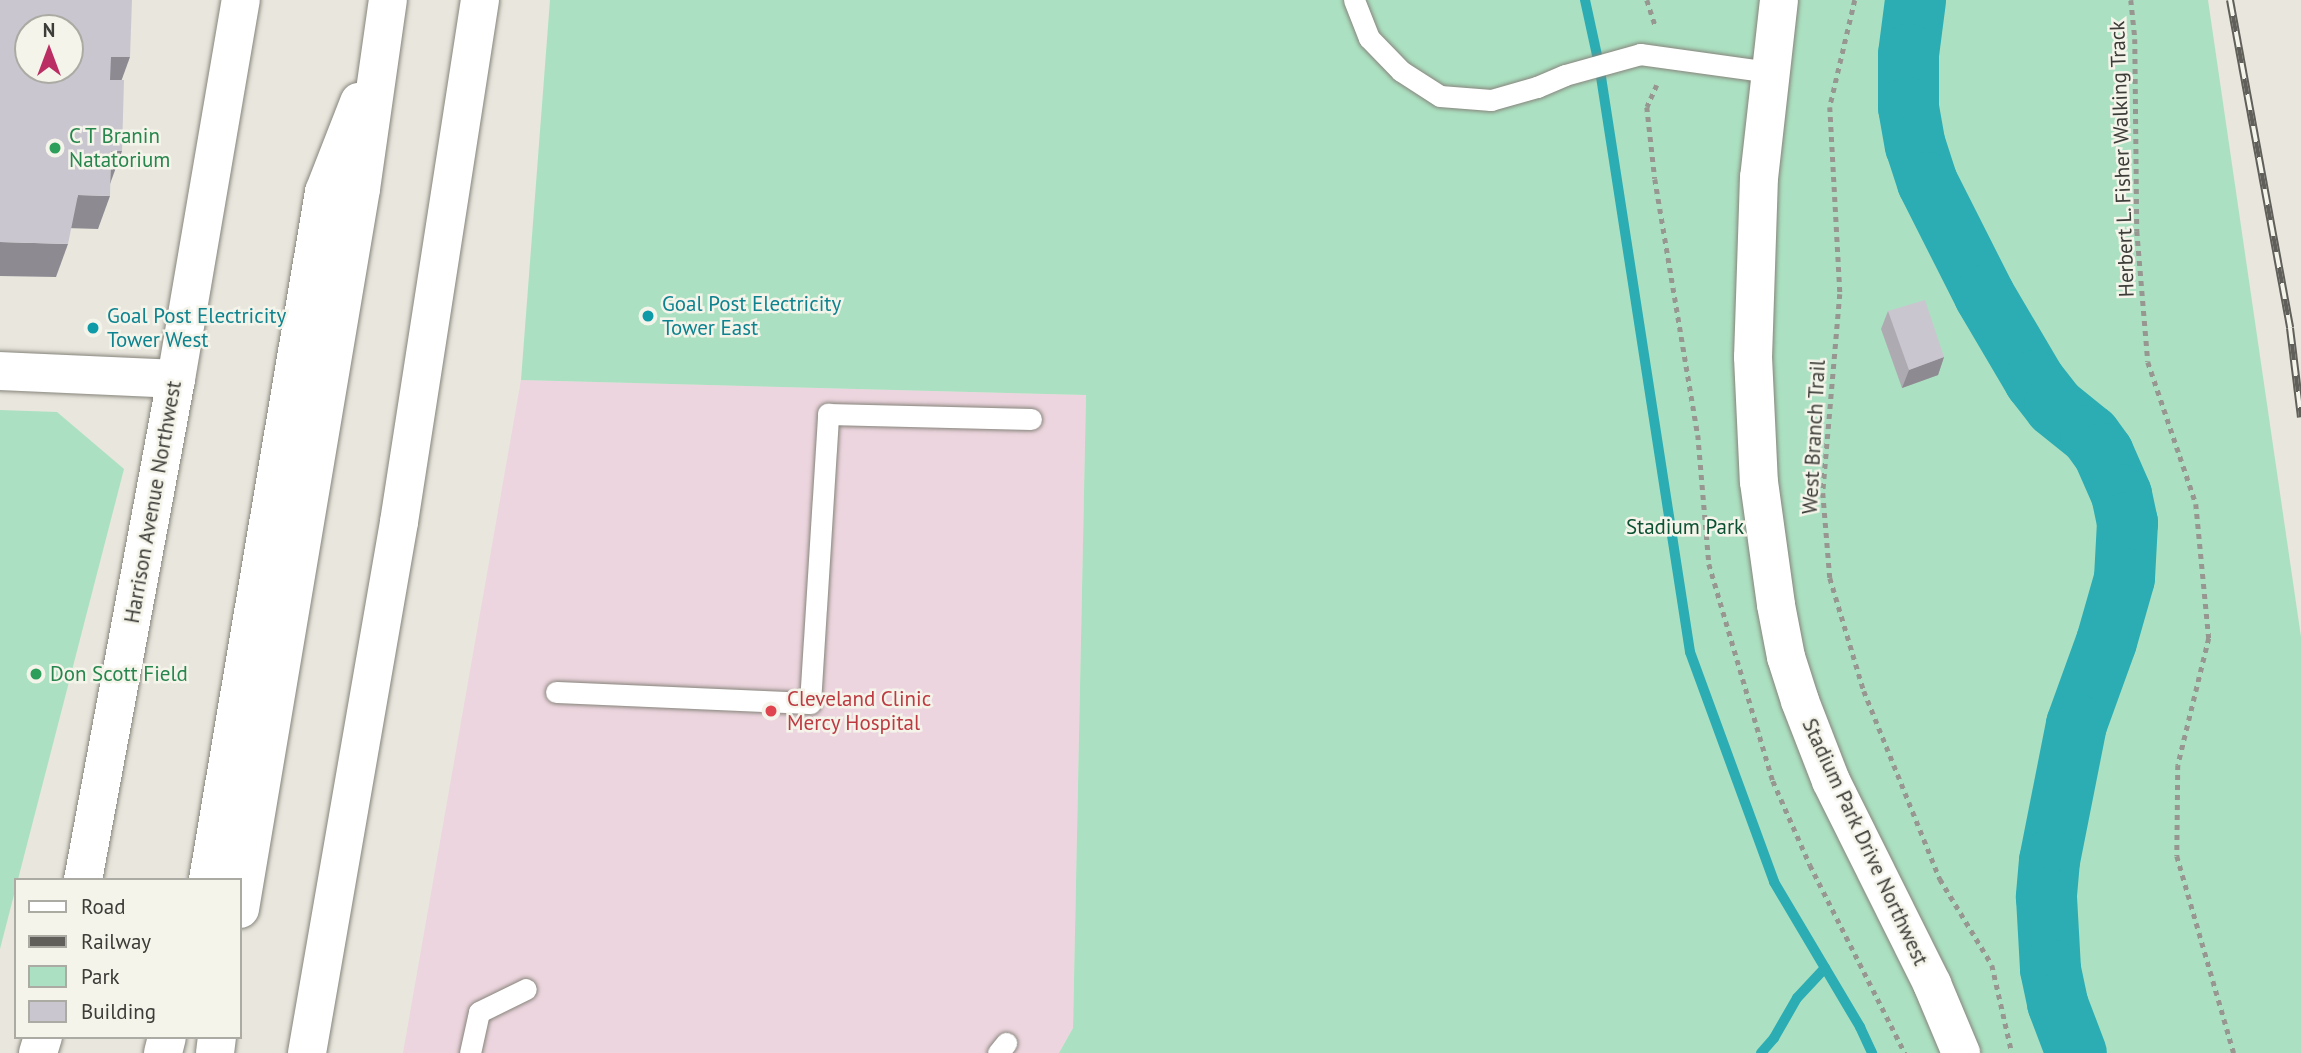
<!DOCTYPE html>
<html>
<head>
<meta charset="utf-8">
<style>
  body { margin:0 }
  #map { position:relative; width:2301px; height:1053px; overflow:hidden; background:#e8e6dd; font-family:"PT Sans",sans-serif }
  div>[style] { position:absolute }
  .medical>* { inset:0; background:#edd5df }
  .green>* { inset:0; background:#abe1c2 }
  .stream>* { height:10px; margin:-5px; padding:0 5px; transform-origin:5px; border-radius:5px; background:#2badb3 }
  .river>* { height:61px; margin:-30.5px; padding:0 30.5px; transform-origin:30.5px; border-radius:30.5px; background:#2badb3 }
  .path>* { height:4.5px; margin-top:-2.25px; transform-origin:0; background:repeating-linear-gradient(90deg,#979690 0 5px,transparent 0 10px) }
  .roads { filter:drop-shadow(0 0 2px #86847b) drop-shadow(0 0 2px #86847b) }
  .lane>* { height:21px; margin:-10.5px; padding:0 10.5px; transform-origin:10.5px; border-radius:10.5px; background:#fff }
  .street>* { height:38px; margin:-19px; padding:0 19px; transform-origin:19px; border-radius:19px; background:#fff }
  .highway>* { height:38px; margin:-19px; padding:0 19px; transform-origin:19px; border-radius:19px; background:#fff }
  .rail>* { height:8px; margin-top:-4px; transform-origin:0; background:repeating-linear-gradient(90deg,#f5f4ea 0 16px,#605f5a 0 32px); box-sizing:border-box; border-block:2px solid #605f5a }
  .wall>* { inset:0; background:#aeaab2 }
  .shaded-wall>* { inset:0; background:#8d8b91 }
  .building>* { inset:0; background:#cac6cf }
  .dots>* { width:19px; height:19px; translate:-50% -50%; box-sizing:border-box; border:4px solid #f5f4ea; border-radius:50% }
  span { translate:-50% -50%; white-space:nowrap; text-align:center; line-height:1.15; -webkit-text-stroke:5px #f5f4ea; paint-order:stroke }
  .leisure-label { font-size:21px; color:#27864d }
  .left { translate:0 -50%; text-align:left }
  .street-label { font-size:21px; color:#3c3c38 }
  .culture-label { font-size:21px; color:#0d838f }
  .park-label { font-size:21px; color:#0c5133 }
  .health-label { font-size:21px; color:#be3a42 }
  .legend { position:absolute; left:14px; top:878px; width:228px; height:161px; box-sizing:border-box; background:#f5f4ea; border:2px solid #abaaa3; margin:0; padding:9px 12px; list-style:none; font-size:21px; color:#3c3c38 }
  .legend li { display:flex; align-items:center; gap:14px; height:35px }
  .legend b { width:35px; border:2px solid #abaaa3 }
  .north { position:absolute; left:14px; top:14px; width:70px; height:70px; box-sizing:border-box; background:#f5f4ea; border:2px solid #abaaa3; border-radius:50%; rotate:0deg; font-size:19px; font-weight:700; line-height:28px; text-align:center; color:#3c3c38 }
  .north::after { content:''; display:block; margin:auto; width:24px; height:32px; background:#bb2e63; clip-path:polygon(50% 0,100% 100%,50% 72%,0 100%) }
</style>
</head>
<body>
<div id="map">
  <div class="medical">
    <div style="clip-path:polygon(521px 380px,1086px 395px,1073px 1028px,1059px 1053px,403px 1053px)"></div>
  </div>
  <div class="green">
    <div style="clip-path:polygon(550px 0,2208px 0,2301px 637px,2301px 1053px,1059px 1053px,1073px 1028px,1086px 395px,521px 380px)"></div>
    <div style="clip-path:polygon(0 410px,57px 412px,124px 469px,0 949px)"></div>
  </div>
  <div class="stream">
    <div style="left:1585px;top:0;width:66px;rotate:77.7deg"></div>
    <div style="left:1599px;top:64px;width:595px;rotate:81.2deg"></div>
    <div style="left:1690px;top:652px;width:245px;rotate:69.9deg"></div>
    <div style="left:1774px;top:882px;width:169px;rotate:59.3deg"></div>
    <div style="left:1860px;top:1027px;width:29px;rotate:65deg"></div>
    <div style="left:1761px;top:1053px;width:20px;rotate:-49deg"></div>
    <div style="left:1774px;top:1038px;width:46px;rotate:-60.1deg"></div>
    <div style="left:1797px;top:998px;width:41px;rotate:-47deg"></div>
  </div>
  <div class="river">
    <div style="left:1915px;top:0;width:54px;rotate:97.4deg"></div>
    <div style="left:1908px;top:54px;width:53px;rotate:90deg"></div>
    <div style="left:1908px;top:107px;width:39px;rotate:80deg"></div>
    <div style="left:1915px;top:145px;width:39px;rotate:72deg"></div>
    <div style="left:1927px;top:182px;width:127px;rotate:63.2deg"></div>
    <div style="left:1984px;top:295px;width:99px;rotate:59.5deg"></div>
    <div style="left:2034px;top:380px;width:33px;rotate:52deg"></div>
    <div style="left:2054px;top:406px;width:46px;rotate:38.9deg"></div>
    <div style="left:2090px;top:435px;width:22px;rotate:54deg"></div>
    <div style="left:2103px;top:453px;width:45px;rotate:66.3deg"></div>
    <div style="left:2121px;top:494px;width:29px;rotate:78deg"></div>
    <div style="left:2127px;top:522px;width:56px;rotate:93.1deg"></div>
    <div style="left:2124px;top:578px;width:66px;rotate:105.9deg"></div>
    <div style="left:2106px;top:641px;width:88px;rotate:109.9deg"></div>
    <div style="left:2076px;top:724px;width:139px;rotate:101.2deg"></div>
    <div style="left:2049px;top:860px;width:37px;rotate:95deg"></div>
    <div style="left:2046px;top:897px;width:72px;rotate:86.8deg"></div>
    <div style="left:2050px;top:969px;width:35px;rotate:78deg"></div>
    <div style="left:2057px;top:1003px;width:53px;rotate:69.2deg"></div>
  </div>
  <div class="path">
    <div style="left:1647px;top:0;width:29px;rotate:72deg"></div>
    <div style="left:1855px;top:0;width:110px;rotate:103.2deg"></div>
    <div style="left:1830px;top:107px;width:187px;rotate:86.9deg"></div>
    <div style="left:1840px;top:294px;width:200px;rotate:94.9deg"></div>
    <div style="left:1823px;top:493px;width:85px;rotate:85.3deg"></div>
    <div style="left:1830px;top:578px;width:118px;rotate:73.3deg"></div>
    <div style="left:1864px;top:691px;width:203px;rotate:68deg"></div>
    <div style="left:1940px;top:879px;width:100px;rotate:58.8deg"></div>
    <div style="left:1992px;top:965px;width:90px;rotate:77.2deg"></div>
    <div style="left:2131px;top:0;width:39px;rotate:84deg"></div>
    <div style="left:2135px;top:39px;width:192px;rotate:89.4deg"></div>
    <div style="left:2137px;top:231px;width:131px;rotate:85.2deg"></div>
    <div style="left:2148px;top:362px;width:150px;rotate:71.3deg"></div>
    <div style="left:2196px;top:504px;width:135px;rotate:84.5deg"></div>
    <div style="left:2209px;top:638px;width:131px;rotate:103.7deg"></div>
    <div style="left:2178px;top:765px;width:91px;rotate:90.6deg"></div>
    <div style="left:2177px;top:856px;width:205px;rotate:73.9deg"></div>
    <div style="left:1657px;top:85px;width:24px;rotate:114deg"></div>
    <div style="left:1647px;top:107px;width:72px;rotate:83.7deg"></div>
    <div style="left:1655px;top:179px;width:260px;rotate:80.5deg"></div>
    <div style="left:1698px;top:435px;width:129px;rotate:85.1deg"></div>
    <div style="left:1709px;top:564px;width:226px;rotate:73.6deg"></div>
    <div style="left:1773px;top:781px;width:92px;rotate:66.2deg"></div>
    <div style="left:1810px;top:865px;width:211px;rotate:63.2deg"></div>
  </div>
  <div class="roads">
    <div class="lane">
      <div style="left:1354px;top:0;width:41px;rotate:68.5deg"></div>
      <div style="left:1369px;top:38px;width:46px;rotate:45.9deg"></div>
      <div style="left:1401px;top:71px;width:46px;rotate:32.7deg"></div>
      <div style="left:1440px;top:96px;width:51px;rotate:4.5deg"></div>
      <div style="left:1491px;top:100px;width:48px;rotate:-15.8deg"></div>
      <div style="left:1537px;top:87px;width:30px;rotate:-23deg"></div>
      <div style="left:1565px;top:75px;width:78px;rotate:-15.6deg"></div>
      <div style="left:1640px;top:54px;width:130px;rotate:7.9deg"></div>
      <div style="left:556px;top:692px;width:254px;rotate:2.5deg"></div>
      <div style="left:810px;top:703px;width:290px;rotate:-86.4deg"></div>
      <div style="left:828px;top:414px;width:203px;rotate:1.4deg"></div>
      <div style="left:470px;top:1053px;width:42px;rotate:-77.6deg"></div>
      <div style="left:479px;top:1012px;width:52px;rotate:-26.1deg"></div>
      <div style="left:998px;top:1053px;width:13px;rotate:-51deg"></div>
    </div>
    <div class="street">
      <div style="left:1779px;top:0;width:178px;rotate:96.4deg"></div>
      <div style="left:1759px;top:177px;width:180px;rotate:91.9deg"></div>
      <div style="left:1753px;top:357px;width:125px;rotate:87.3deg"></div>
      <div style="left:1759px;top:482px;width:124px;rotate:82.1deg"></div>
      <div style="left:1776px;top:605px;width:53px;rotate:79.1deg"></div>
      <div style="left:1786px;top:657px;width:46px;rotate:72.3deg"></div>
      <div style="left:1800px;top:701px;width:86px;rotate:68.8deg"></div>
      <div style="left:1831px;top:781px;width:227px;rotate:63.5deg"></div>
      <div style="left:1932px;top:984px;width:75px;rotate:67.2deg"></div>
      <div style="left:0;top:371px;width:176px;rotate:2.6deg"></div>
      <div style="left:83px;top:880px;width:510px;rotate:-79.48deg"></div>
      <div style="left:176px;top:379px;width:385px;rotate:-80.3deg"></div>
      <div style="left:38px;top:1053px;width:17px;rotate:-73deg"></div>
    </div>
    <div class="highway">
      <div style="left:208px;top:880px;width:698px;rotate:-80.43deg"></div>
      <div style="left:324px;top:192px;width:97px;rotate:-68.7deg"></div>
      <div style="left:240px;top:909px;width:730px;rotate:-80.46deg"></div>
      <div style="left:361px;top:189px;width:191px;rotate:-81.9deg"></div>
      <div style="left:163px;top:1053px;width:16px;rotate:-76deg"></div>
      <div style="left:215px;top:1053px;width:16px;rotate:-83deg"></div>
      <div style="left:307px;top:1053px;width:539px;rotate:-80.17deg"></div>
      <div style="left:399px;top:522px;width:528px;rotate:-81.18deg"></div>
    </div>
  </div>
  <div class="rail">
    <div style="left:2230px;top:0;width:333px;rotate:79.6deg"></div>
    <div style="left:2290px;top:328px;width:90px;rotate:83deg"></div>
  </div>
  <div class="wall">
    <div style="clip-path:polygon(1888px 311px,1944px 357px,1938px 375px,1902px 388px,1881px 329px)"></div>
  </div>
  <div class="shaded-wall">
    <div style="clip-path:polygon(111px 57px,130px 57px,118px 90px,99px 90px)"></div>
    <div style="clip-path:polygon(111px 151px,122px 151px,110px 184px)"></div>
    <div style="clip-path:polygon(78px 195px,110px 196px,98px 229px,66px 228px)"></div>
    <div style="clip-path:polygon(0 242px,68px 244px,56px 277px,0 276px)"></div>
    <div style="clip-path:polygon(1944px 357px,1938px 375px,1902px 388px,1909px 370px)"></div>
  </div>
  <div class="building">
    <div style="clip-path:polygon(evenodd,0 0,132px 0,130px 57px,111px 57px,110px 80px,124px 80px,122px 151px,111px 151px,110px 196px,78px 195px,68px 244px,0 242px,0 0,28px 28px,70px 28px,70px 70px,28px 70px,28px 28px)"></div>
    <div style="clip-path:polygon(1925px 300px,1944px 357px,1909px 370px,1888px 311px)"></div>
  </div>
  <div class="dots">
    <div style="left:55px;top:148px;background:#2e9e5b"></div>
    <div style="left:648px;top:316px;background:#0f9aa8"></div>
    <div style="left:93px;top:328px;background:#0f9aa8"></div>
    <div style="left:36px;top:674px;background:#2e9e5b"></div>
    <div style="left:771px;top:711px;background:#e0444e"></div>
  </div>
  <div class="leisure-label">
    <span class="left" style="left:69px;top:148px">C T Branin<br>Natatorium</span>
    <span class="left" style="left:50px;top:674px">Don Scott Field</span>
  </div>
  <div class="street-label">
    <span style="left:2122px;top:159px;rotate:-92deg">Herbert L. Fisher Walking Track</span>
    <span style="left:1814px;top:437px;rotate:-87deg">West Branch Trail</span>
    <span style="left:153px;top:502px;rotate:-80deg">Harrison Avenue Northwest</span>
    <span style="left:1865px;top:842px;rotate:65deg">Stadium Park Drive Northwest</span>
  </div>
  <div class="culture-label">
    <span class="left" style="left:662px;top:316px">Goal Post Electricity<br>Tower East</span>
    <span class="left" style="left:107px;top:328px">Goal Post Electricity<br>Tower West</span>
  </div>
  <div class="park-label">
    <span style="left:1685px;top:527px">Stadium Park</span>
  </div>
  <div class="health-label">
    <span class="left" style="left:787px;top:711px">Cleveland Clinic<br>Mercy Hospital</span>
  </div>
  <ul class="legend">
  <li><b style="height:9px;background:#fff"></b>Road</li>
  <li><b style="height:9px;background:#605f5a"></b>Railway</li>
  <li><b style="height:19px;background:#abe1c2"></b>Park</li>
  <li><b style="height:19px;background:#cac6cf"></b>Building</li>
  </ul>
  <div class="north">N</div>
</div>
</body>
</html>
